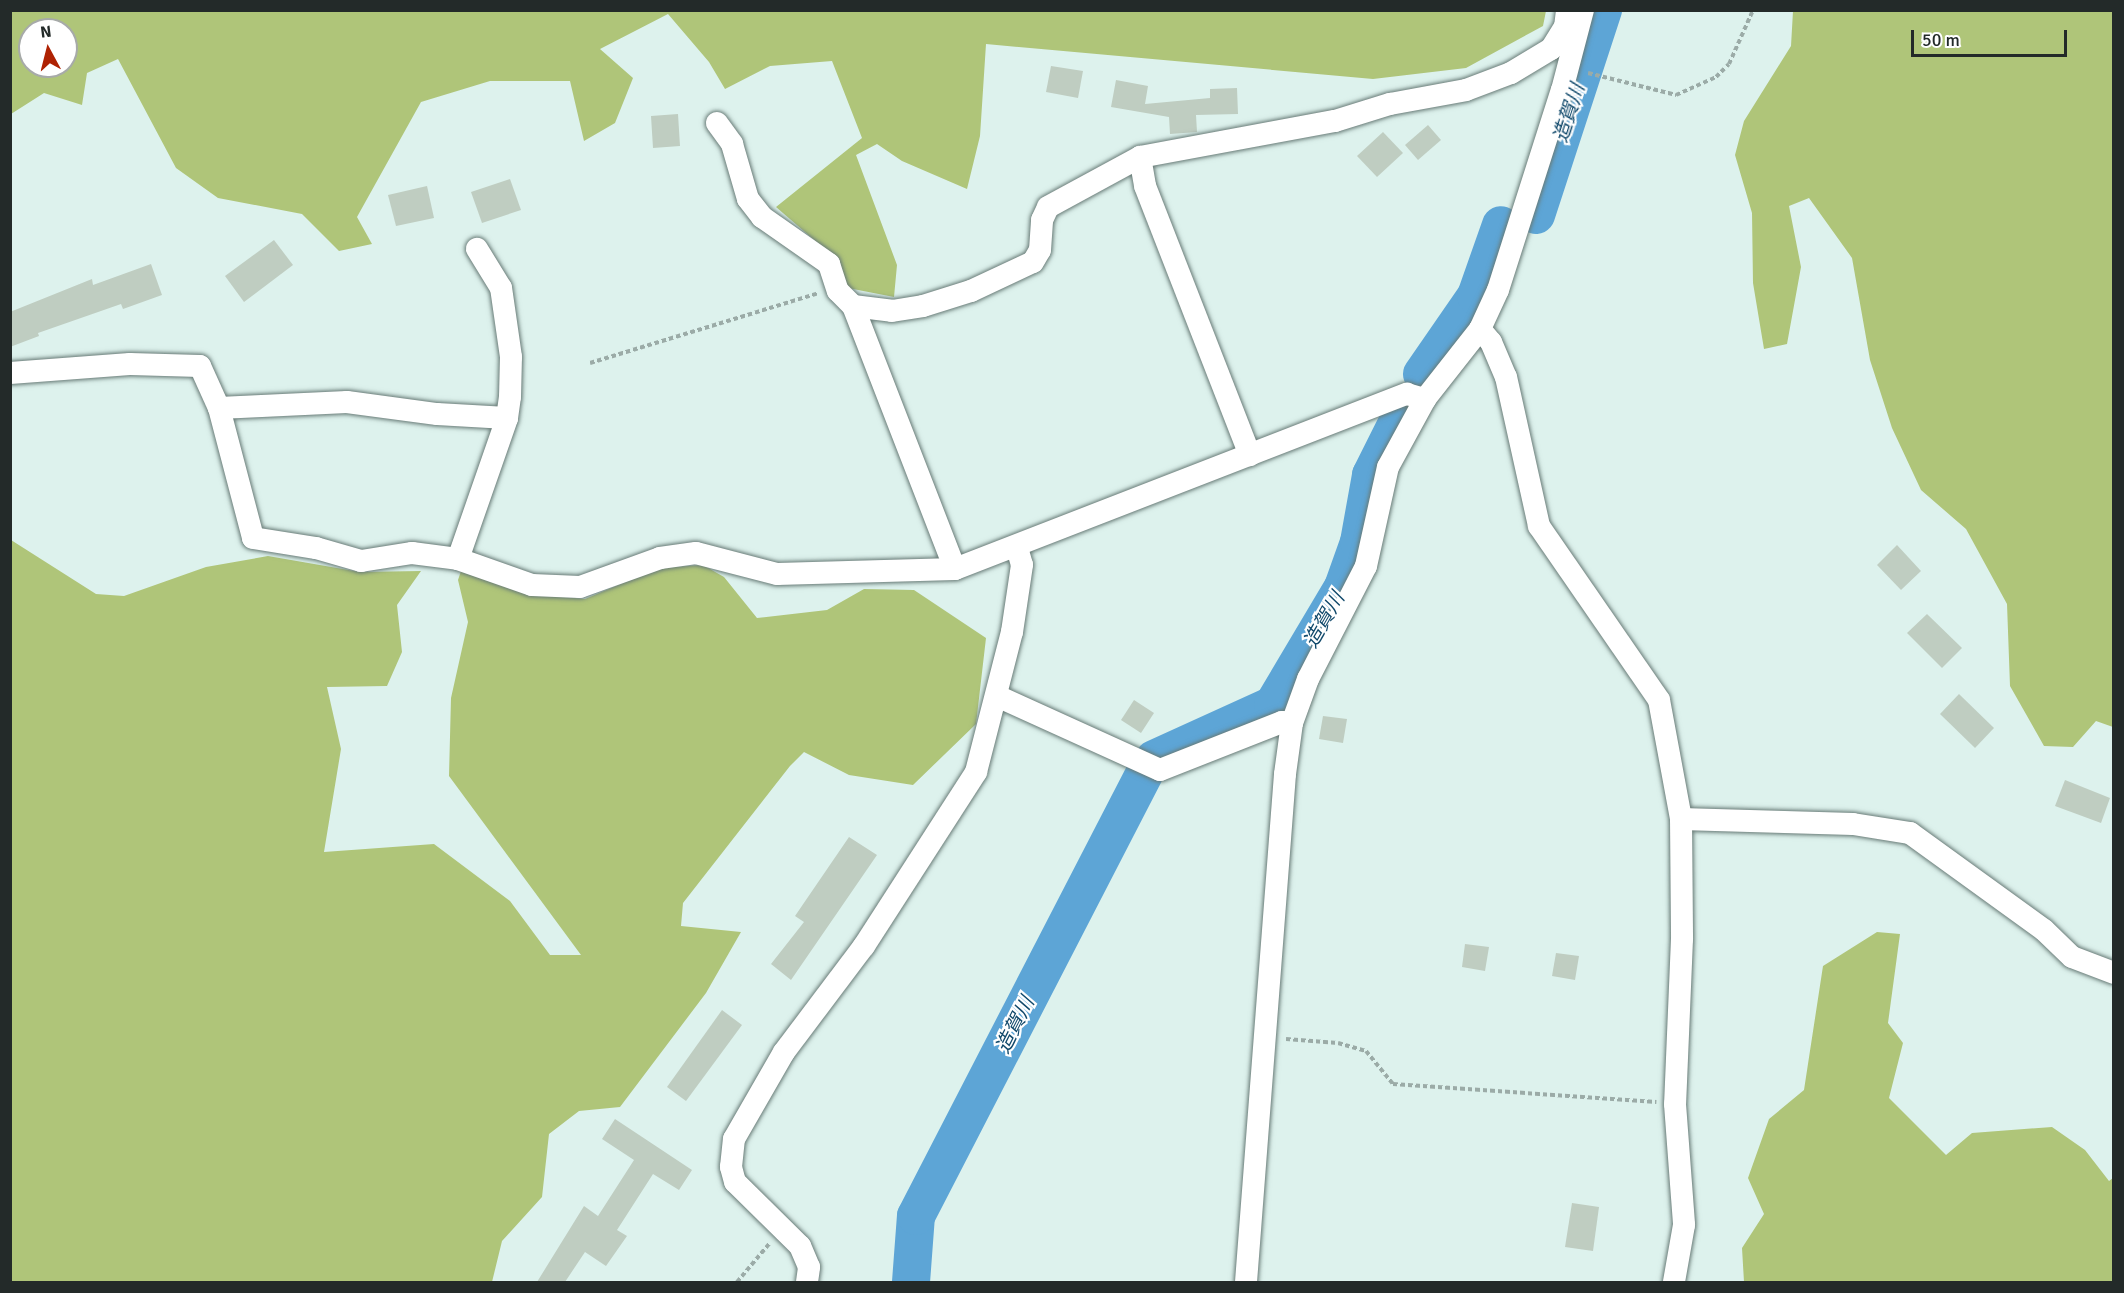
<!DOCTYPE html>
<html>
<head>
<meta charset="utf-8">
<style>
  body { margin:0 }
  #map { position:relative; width:2124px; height:1293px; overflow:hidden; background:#ddf2ed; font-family:Signika,"Noto Sans JP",sans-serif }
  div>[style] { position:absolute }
  .forest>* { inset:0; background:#afc579 }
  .river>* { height:38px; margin:-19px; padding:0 19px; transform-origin:19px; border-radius:19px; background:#5da5d6 }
  .building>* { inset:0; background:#bfcdc1 }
  .path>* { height:4px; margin-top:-2px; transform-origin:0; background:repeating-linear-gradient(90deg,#9baba7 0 4.5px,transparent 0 7.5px) }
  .roads { filter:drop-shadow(0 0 2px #687b77) drop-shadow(0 0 2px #687b77) }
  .minor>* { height:22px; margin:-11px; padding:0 11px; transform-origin:11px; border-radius:11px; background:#fff }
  span { translate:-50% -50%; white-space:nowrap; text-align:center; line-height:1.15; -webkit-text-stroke:4.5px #fff; paint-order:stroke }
  .water-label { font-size:20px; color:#11496b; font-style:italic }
  .frame { position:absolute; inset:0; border:12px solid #232a29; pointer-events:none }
  .north { position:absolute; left:18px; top:18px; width:60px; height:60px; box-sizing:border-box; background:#fff; border:2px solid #a7aaa9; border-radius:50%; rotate:353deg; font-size:16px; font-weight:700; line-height:24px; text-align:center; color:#232a29 }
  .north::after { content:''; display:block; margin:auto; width:21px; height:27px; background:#af2203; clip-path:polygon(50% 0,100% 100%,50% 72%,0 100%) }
  .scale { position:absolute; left:1911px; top:30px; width:156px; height:27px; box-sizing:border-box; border:3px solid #232a29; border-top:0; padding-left:8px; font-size:18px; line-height:21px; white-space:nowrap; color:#232a29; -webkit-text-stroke:4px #fff; paint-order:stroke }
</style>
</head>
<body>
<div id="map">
  <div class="forest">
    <div style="clip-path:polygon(evenodd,11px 11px,1546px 11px,1543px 26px,1466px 68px,1373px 79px,986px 44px,980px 136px,967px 189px,902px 161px,877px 144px,856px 155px,897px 265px,894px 297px,848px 288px,827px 251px,776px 207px,862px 138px,832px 61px,770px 66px,725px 89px,709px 62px,668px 14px,600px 49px,633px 78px,615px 123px,584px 141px,570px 81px,490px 81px,421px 102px,357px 217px,372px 244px,339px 251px,302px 214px,218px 198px,176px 168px,118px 59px,87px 73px,82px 105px,44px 93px,11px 114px,11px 11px,30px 30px,66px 30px,66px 66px,30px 66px,30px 30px)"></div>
    <div style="clip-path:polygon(1793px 11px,2113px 11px,2113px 727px,2096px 721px,2073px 747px,2044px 746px,2010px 686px,2007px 604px,1966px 529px,1921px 490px,1892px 428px,1870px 360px,1852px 258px,1809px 198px,1789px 206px,1801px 267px,1787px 344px,1764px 349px,1753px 283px,1752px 213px,1735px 155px,1744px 121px,1791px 46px)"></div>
    <div style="clip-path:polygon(11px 540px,96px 594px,124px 596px,206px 567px,268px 556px,360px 572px,421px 571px,397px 605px,402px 652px,387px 686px,327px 687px,341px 749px,324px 852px,434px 844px,510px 901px,550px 955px,581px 955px,449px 776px,451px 698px,468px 622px,458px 580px,461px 571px,552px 596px,585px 599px,659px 568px,703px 565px,724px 577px,757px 618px,827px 610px,864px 589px,914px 590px,986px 638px,976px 724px,913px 785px,849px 775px,804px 752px,790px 766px,683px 903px,681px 926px,741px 932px,706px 993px,620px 1107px,579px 1111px,549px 1134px,542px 1197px,502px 1241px,492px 1282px,11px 1282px)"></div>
    <div style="clip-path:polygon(1877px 932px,1900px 934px,1888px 1023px,1903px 1043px,1889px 1098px,1946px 1155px,1972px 1133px,2052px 1127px,2085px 1150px,2109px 1181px,2113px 1178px,2113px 1282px,1744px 1282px,1742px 1248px,1764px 1214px,1748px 1178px,1769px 1119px,1804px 1090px,1823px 966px)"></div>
  </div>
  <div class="river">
    <div style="left:1536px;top:215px;width:216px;rotate:-71.9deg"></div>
    <div style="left:1422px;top:374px;width:95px;rotate:-55.3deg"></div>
    <div style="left:1476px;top:296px;width:75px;rotate:-70.6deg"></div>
    <div style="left:1154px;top:759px;width:131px;rotate:-24.4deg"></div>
    <div style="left:1273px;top:705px;width:137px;rotate:-59.3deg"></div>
    <div style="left:1343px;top:587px;width:48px;rotate:-70.4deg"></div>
    <div style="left:1359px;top:542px;width:68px;rotate:-79.8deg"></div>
    <div style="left:1371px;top:475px;width:76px;rotate:-63.4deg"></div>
    <div style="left:911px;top:1282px;width:66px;rotate:-85.7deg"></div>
    <div style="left:916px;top:1216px;width:497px;rotate:-62.7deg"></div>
  </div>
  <div class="building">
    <div style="clip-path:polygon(1051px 66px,1083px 71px,1078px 98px,1046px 92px)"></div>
    <div style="clip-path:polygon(1116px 80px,1148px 86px,1145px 104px,1210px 98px,1210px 89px,1237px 88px,1238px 114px,1196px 115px,1197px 132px,1170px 134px,1169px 117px,1111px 107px)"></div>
    <div style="clip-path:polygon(678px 114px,680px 146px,653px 148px,651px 116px)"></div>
    <div style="clip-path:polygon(1428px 125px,1441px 140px,1418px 160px,1405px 145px)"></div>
    <div style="clip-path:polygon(1383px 132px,1403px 153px,1377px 177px,1357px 156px)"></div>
    <div style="clip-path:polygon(510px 179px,521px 210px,482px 223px,471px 192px)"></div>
    <div style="clip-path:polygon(427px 186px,434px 218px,396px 226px,388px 195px)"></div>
    <div style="clip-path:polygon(274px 240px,293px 265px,244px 302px,225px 276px)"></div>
    <div style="clip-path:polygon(151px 264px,162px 295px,123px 309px,121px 304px,38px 333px,39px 336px,10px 347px,10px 312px,92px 279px,93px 285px)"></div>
    <div style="clip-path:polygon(1897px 545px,1921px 571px,1901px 590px,1877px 565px)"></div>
    <div style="clip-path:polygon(1927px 614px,1962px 648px,1942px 668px,1907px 633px)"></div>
    <div style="clip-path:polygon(1959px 694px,1994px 728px,1975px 748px,1940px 714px)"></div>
    <div style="clip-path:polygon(1134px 700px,1154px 713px,1141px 733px,1121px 720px)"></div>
    <div style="clip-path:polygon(1323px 716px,1347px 719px,1343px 743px,1319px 739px)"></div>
    <div style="clip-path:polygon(2065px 780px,2110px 798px,2101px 823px,2055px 806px)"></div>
    <div style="clip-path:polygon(849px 837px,877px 855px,791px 980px,771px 964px,804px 922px,795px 916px)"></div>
    <div style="clip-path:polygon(1465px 944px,1489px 947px,1485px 971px,1462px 967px)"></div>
    <div style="clip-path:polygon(1556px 953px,1579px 956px,1575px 980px,1552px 976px)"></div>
    <div style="clip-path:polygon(722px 1010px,742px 1025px,686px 1101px,667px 1087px)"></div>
    <div style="clip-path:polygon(615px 1119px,692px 1170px,679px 1190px,653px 1174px,617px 1230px,627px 1236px,606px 1266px,585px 1252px,565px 1282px,537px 1282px,584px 1206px,598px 1216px,634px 1160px,602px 1139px)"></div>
    <div style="clip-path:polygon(1572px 1203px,1599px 1207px,1593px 1251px,1565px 1247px)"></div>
  </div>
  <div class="path">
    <div style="left:1588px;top:73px;width:91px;rotate:14deg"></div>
    <div style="left:1676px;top:95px;width:44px;rotate:-24.2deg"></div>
    <div style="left:1716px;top:77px;width:18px;rotate:-45deg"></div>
    <div style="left:1729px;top:64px;width:59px;rotate:-66deg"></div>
    <div style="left:590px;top:363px;width:239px;rotate:-17deg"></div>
    <div style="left:1286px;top:1039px;width:52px;rotate:4.4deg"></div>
    <div style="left:1338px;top:1043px;width:29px;rotate:16deg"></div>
    <div style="left:1366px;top:1051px;width:43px;rotate:50.7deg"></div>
    <div style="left:1393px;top:1084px;width:264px;rotate:3.9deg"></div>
    <div style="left:737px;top:1282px;width:50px;rotate:-49.9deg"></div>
  </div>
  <div class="roads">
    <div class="minor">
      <div style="left:717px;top:123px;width:26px;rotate:54deg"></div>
      <div style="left:732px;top:144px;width:57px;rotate:73.8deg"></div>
      <div style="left:748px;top:199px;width:23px;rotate:52deg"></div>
      <div style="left:762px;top:217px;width:82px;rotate:35deg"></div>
      <div style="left:829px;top:264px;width:28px;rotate:72deg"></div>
      <div style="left:838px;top:291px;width:21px;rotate:45deg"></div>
      <div style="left:853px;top:306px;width:282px;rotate:68.8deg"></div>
      <div style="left:1140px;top:157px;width:29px;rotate:80deg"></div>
      <div style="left:1145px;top:186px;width:289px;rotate:68.7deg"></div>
      <div style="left:853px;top:306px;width:39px;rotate:7deg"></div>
      <div style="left:892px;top:311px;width:31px;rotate:-9deg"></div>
      <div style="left:923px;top:306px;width:50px;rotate:-17.4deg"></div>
      <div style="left:971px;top:291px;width:68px;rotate:-25.1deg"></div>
      <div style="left:1033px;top:262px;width:14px;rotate:-60deg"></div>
      <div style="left:1040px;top:250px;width:30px;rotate:-86deg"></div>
      <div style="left:1042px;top:220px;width:14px;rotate:-65deg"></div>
      <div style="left:1048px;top:207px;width:105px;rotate:-28.5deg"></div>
      <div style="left:1140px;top:157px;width:198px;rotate:-10.5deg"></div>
      <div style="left:1335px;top:121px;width:58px;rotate:-17.2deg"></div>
      <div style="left:1390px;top:104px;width:77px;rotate:-10.4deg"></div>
      <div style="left:1466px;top:90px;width:48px;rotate:-20.7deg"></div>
      <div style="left:1511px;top:73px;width:47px;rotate:-31deg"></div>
      <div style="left:1551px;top:49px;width:26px;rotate:-58deg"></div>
      <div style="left:1565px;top:27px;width:17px;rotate:-83deg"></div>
      <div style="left:1480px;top:329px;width:17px;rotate:50deg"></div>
      <div style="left:1491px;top:342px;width:38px;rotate:67deg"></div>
      <div style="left:1506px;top:377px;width:153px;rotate:77.5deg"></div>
      <div style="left:1539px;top:526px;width:211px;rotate:55.4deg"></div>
      <div style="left:1659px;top:700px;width:121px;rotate:79.5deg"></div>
      <div style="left:1681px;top:819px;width:120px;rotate:89.5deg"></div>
      <div style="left:1682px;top:939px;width:165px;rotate:92.4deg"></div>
      <div style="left:1675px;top:1104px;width:121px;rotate:85.7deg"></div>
      <div style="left:1684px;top:1225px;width:58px;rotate:100deg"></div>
      <div style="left:10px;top:373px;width:120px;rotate:-4.3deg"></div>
      <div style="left:130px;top:364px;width:70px;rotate:1.6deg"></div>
      <div style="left:200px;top:366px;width:46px;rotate:65.7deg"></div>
      <div style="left:219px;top:408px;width:134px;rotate:75.3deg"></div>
      <div style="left:253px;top:538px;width:64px;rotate:9deg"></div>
      <div style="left:316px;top:548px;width:47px;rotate:16.1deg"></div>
      <div style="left:361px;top:561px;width:52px;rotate:-8.9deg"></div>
      <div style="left:412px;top:553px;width:46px;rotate:7.4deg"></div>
      <div style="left:458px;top:559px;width:78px;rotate:19.4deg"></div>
      <div style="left:532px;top:585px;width:48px;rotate:2.4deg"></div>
      <div style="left:580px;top:587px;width:85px;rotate:-19.9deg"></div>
      <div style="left:660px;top:558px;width:36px;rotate:-8deg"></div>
      <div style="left:696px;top:553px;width:84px;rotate:14.5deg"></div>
      <div style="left:777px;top:574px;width:178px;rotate:-1.6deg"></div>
      <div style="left:955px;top:569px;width:485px;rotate:-21.2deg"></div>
      <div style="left:1407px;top:394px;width:19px;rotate:16deg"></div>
      <div style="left:219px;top:408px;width:128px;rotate:-2.7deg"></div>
      <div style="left:347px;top:402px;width:91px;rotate:7.6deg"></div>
      <div style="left:437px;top:414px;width:70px;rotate:3.3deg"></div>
      <div style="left:458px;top:559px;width:149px;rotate:-70.8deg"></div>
      <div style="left:507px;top:418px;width:21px;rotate:-82deg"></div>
      <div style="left:510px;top:397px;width:40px;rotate:-88.6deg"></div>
      <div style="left:511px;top:357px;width:70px;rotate:-98.2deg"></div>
      <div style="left:501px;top:288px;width:46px;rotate:-121.6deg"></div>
      <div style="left:997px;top:696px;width:179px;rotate:24.4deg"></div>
      <div style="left:1160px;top:770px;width:131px;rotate:-21.5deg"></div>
      <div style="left:1282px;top:722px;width:10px;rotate:6deg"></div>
      <div style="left:1681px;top:819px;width:172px;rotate:1.7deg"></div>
      <div style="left:1853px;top:824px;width:58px;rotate:9deg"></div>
      <div style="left:1910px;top:833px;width:165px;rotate:35.9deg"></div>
      <div style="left:2044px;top:930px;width:39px;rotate:44deg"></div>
      <div style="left:2072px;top:957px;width:45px;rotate:20.9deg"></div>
      <div style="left:807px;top:1282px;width:15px;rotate:-82deg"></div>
      <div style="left:809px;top:1267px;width:23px;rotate:-113deg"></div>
      <div style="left:800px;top:1246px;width:91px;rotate:-135.4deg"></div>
      <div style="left:735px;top:1182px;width:16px;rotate:-105deg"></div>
      <div style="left:731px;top:1167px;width:28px;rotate:-84deg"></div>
      <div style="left:734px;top:1139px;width:100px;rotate:-60.1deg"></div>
      <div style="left:784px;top:1052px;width:133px;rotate:-53deg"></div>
      <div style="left:864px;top:946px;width:207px;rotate:-57.2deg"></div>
      <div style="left:976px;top:772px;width:145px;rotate:-75.6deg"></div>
      <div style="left:1012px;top:632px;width:68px;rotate:-81.5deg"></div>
      <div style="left:1022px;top:565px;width:18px;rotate:-106deg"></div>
      <div style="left:1246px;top:1282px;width:509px;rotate:-85.61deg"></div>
      <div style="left:1285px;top:774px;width:51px;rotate:-82.2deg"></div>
      <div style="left:1292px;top:723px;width:47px;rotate:-70deg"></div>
      <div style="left:1308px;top:679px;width:127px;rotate:-62.8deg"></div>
      <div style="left:1366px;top:566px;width:101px;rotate:-77.5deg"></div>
      <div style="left:1388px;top:467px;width:77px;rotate:-61.4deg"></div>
      <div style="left:1425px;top:399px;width:89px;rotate:-51.8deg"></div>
      <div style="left:1480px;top:329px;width:43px;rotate:-65.2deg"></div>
      <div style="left:1498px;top:290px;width:210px;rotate:-72.3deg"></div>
      <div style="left:1562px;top:90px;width:83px;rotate:-75.3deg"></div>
    </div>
  </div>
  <div class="water-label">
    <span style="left:1569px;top:113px;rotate:-72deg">造賀川</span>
    <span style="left:1324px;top:620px;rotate:-60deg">造賀川</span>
    <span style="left:1015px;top:1025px;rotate:-63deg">造賀川</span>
  </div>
  <div class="frame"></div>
  <div class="north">N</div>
  <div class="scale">50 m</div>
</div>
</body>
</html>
